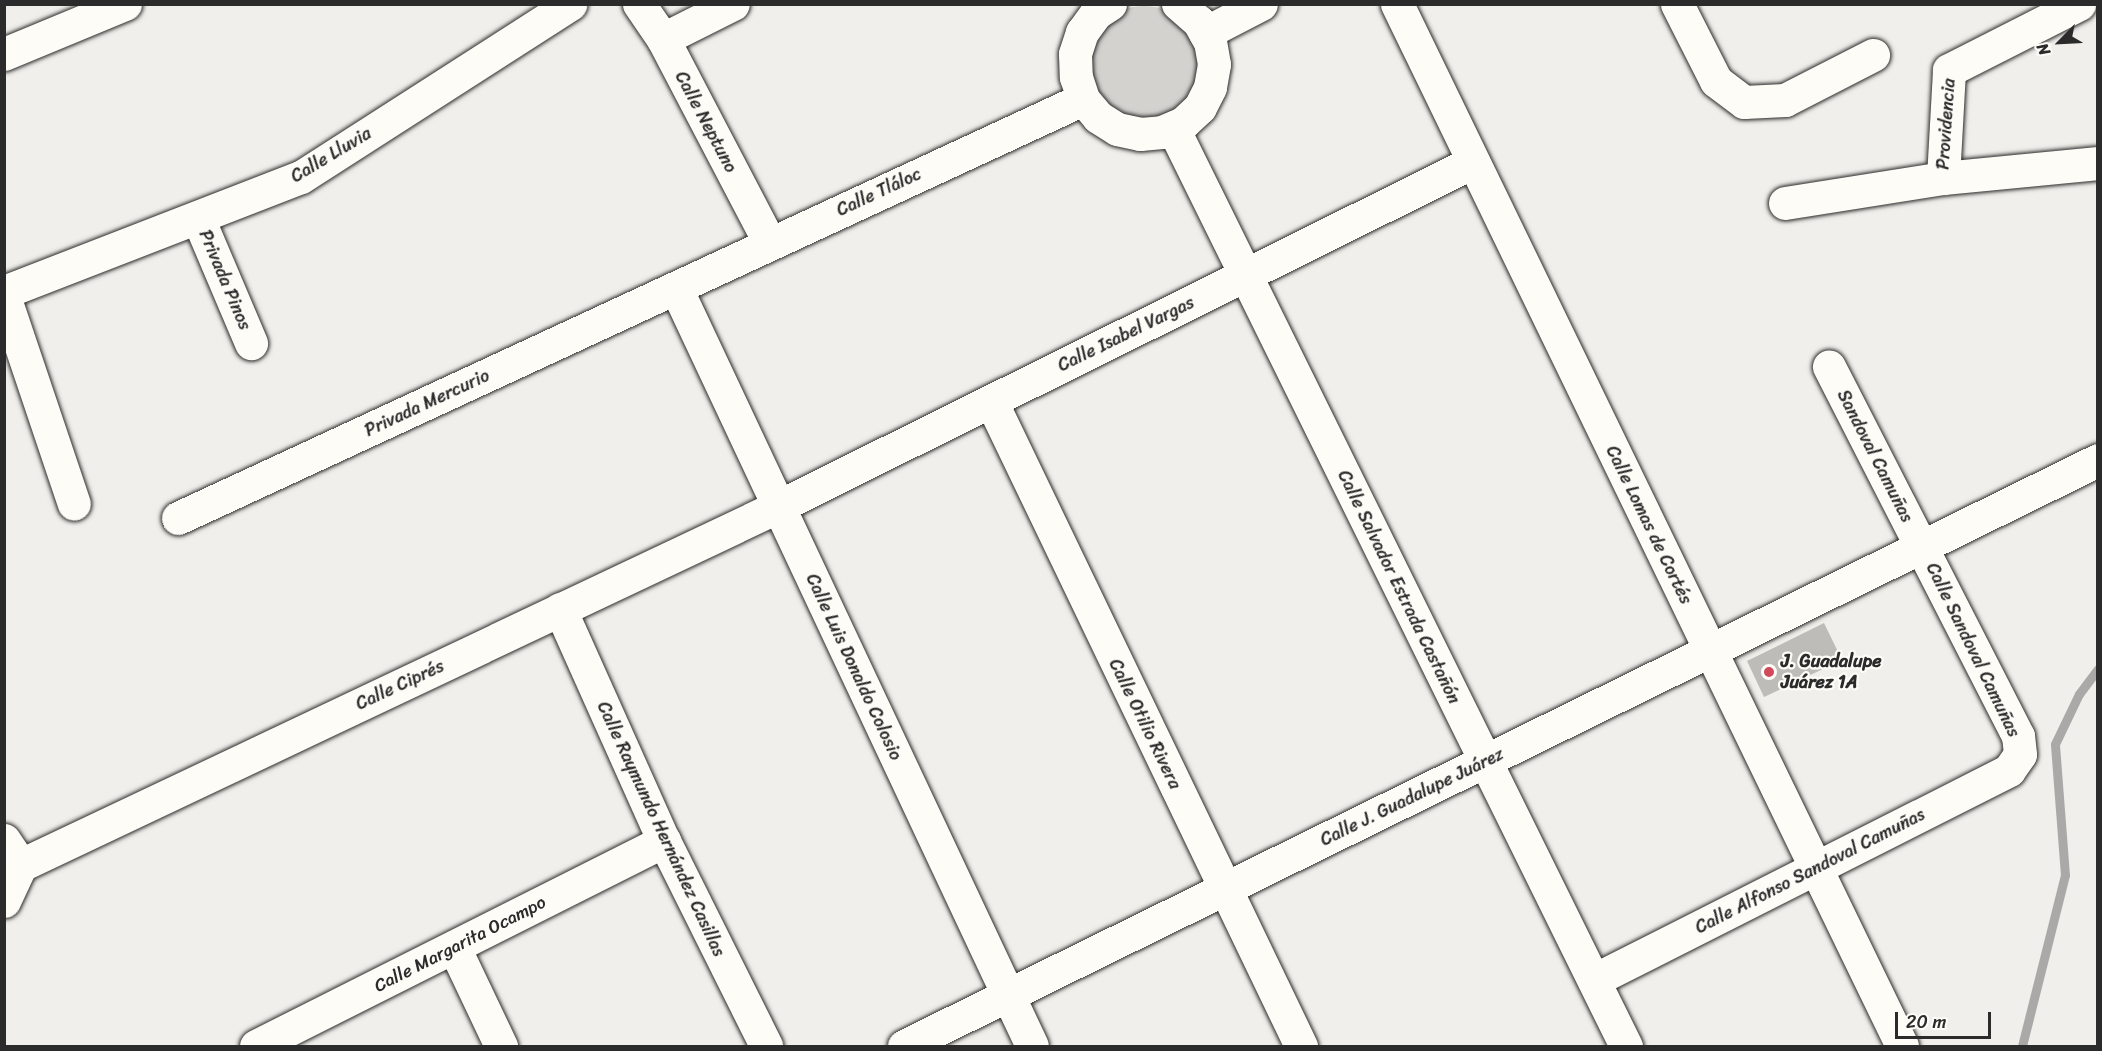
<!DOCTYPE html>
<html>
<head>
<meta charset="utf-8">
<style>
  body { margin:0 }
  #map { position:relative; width:2102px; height:1051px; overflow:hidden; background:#f0efeb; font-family:Sriracha,sans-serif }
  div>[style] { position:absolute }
  .green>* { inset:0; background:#d3d2cf }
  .round { border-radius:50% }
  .stream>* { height:9px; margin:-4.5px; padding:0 4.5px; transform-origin:4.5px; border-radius:4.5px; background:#aaa9a7 }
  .building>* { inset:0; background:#bdbcb8 }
  .roads { filter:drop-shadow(0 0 2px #2b2b2b) drop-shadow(0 0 2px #2b2b2b) }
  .minor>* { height:33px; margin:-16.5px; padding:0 16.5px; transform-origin:16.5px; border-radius:16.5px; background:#fdfcf7 }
  .dots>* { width:16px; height:16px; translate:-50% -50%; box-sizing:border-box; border:3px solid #fdfcf7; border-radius:50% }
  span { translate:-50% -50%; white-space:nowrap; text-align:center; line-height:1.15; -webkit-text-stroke:4.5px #fdfcf7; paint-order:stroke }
  .street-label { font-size:18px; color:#2b2b2b }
  .poi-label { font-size:18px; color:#2b2b2b; font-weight:700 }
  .left { translate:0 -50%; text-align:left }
  .frame { position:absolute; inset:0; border:6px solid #2b2b2b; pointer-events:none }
  .north { position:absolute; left:2030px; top:12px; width:60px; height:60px; -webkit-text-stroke:4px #fdfcf7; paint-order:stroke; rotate:246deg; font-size:16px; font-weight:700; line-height:24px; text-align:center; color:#2b2b2b }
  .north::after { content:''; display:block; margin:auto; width:21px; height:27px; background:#2b2b2b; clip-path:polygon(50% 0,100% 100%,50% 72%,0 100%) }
  .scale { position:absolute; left:1895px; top:1012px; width:96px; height:27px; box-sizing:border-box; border:3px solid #2b2b2b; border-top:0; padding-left:8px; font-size:18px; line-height:21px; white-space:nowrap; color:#2b2b2b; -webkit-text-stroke:4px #fdfcf7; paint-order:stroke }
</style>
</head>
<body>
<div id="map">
  <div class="green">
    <div class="round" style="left:1088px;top:6px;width:112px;height:112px"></div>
  </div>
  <div class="stream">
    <div style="left:2022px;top:1046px;width:176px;rotate:-75.9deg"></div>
    <div style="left:2065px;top:875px;width:131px;rotate:-94.4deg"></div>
    <div style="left:2055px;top:744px;width:55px;rotate:-64.4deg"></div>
    <div style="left:2079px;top:694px;width:31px;rotate:-53deg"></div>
  </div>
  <div class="building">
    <div style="clip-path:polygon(1824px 623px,1842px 660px,1764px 697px,1747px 661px)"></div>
  </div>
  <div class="roads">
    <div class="minor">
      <div style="left:639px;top:4px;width:42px;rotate:55.6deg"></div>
      <div style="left:663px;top:39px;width:229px;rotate:62.4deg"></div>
      <div style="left:1110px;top:4px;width:17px;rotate:147deg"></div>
      <div style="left:1096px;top:13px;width:24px;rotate:126deg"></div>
      <div style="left:1082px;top:32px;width:23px;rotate:108deg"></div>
      <div style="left:1075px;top:54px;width:23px;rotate:88deg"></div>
      <div style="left:1076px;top:77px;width:23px;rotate:72deg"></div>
      <div style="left:1083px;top:99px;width:23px;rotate:50deg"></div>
      <div style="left:1098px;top:117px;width:22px;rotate:32deg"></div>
      <div style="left:1117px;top:129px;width:24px;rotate:12deg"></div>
      <div style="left:1140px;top:134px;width:22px;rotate:-5deg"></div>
      <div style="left:1162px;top:132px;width:23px;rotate:-23deg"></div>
      <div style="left:1183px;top:123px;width:23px;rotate:-43deg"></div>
      <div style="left:1200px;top:107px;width:22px;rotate:-63deg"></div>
      <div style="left:1210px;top:87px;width:23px;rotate:-80deg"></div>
      <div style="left:1214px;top:64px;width:22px;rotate:-100deg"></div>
      <div style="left:1210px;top:42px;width:23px;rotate:-119deg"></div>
      <div style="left:1199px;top:22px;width:28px;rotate:-139deg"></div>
      <div style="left:1397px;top:4px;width:1158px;rotate:64.14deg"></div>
      <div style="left:1677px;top:4px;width:86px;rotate:63.1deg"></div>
      <div style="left:1716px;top:81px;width:35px;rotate:37deg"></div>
      <div style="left:1744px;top:102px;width:41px;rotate:-2.8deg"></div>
      <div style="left:1785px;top:100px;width:99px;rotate:-27.1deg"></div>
      <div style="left:1205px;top:33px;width:63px;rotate:-27.4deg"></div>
      <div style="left:663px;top:39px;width:78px;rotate:-26.6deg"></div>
      <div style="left:4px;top:54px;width:131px;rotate:-22.5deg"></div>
      <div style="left:1173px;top:128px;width:1024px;rotate:63.74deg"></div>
      <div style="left:1943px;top:178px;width:108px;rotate:-86.8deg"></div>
      <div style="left:1949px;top:70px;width:146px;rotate:-26.9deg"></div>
      <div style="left:1785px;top:203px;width:160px;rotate:-9deg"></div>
      <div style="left:1943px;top:178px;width:156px;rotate:-5.5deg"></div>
      <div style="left:198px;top:218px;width:136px;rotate:67deg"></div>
      <div style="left:676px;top:288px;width:837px;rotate:64.84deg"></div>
      <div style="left:4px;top:292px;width:318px;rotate:-21.2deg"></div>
      <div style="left:301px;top:177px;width:320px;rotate:-32.7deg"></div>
      <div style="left:4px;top:296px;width:219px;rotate:71.4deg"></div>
      <div style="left:991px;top:401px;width:716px;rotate:64.33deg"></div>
      <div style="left:178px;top:518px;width:997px;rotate:-24.84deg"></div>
      <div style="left:560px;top:609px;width:254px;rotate:65.9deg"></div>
      <div style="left:664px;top:841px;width:229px;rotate:63.5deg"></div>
      <div style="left:4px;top:840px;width:30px;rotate:56deg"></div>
      <div style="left:21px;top:865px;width:839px;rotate:-25.34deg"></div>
      <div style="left:779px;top:506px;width:775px;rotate:-26.37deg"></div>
      <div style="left:4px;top:901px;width:40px;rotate:-65deg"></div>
      <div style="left:454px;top:947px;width:110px;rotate:64.6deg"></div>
      <div style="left:1594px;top:980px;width:465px;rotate:-26.8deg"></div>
      <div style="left:2009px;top:770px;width:19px;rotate:-55deg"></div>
      <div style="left:2020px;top:754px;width:18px;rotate:-96deg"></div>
      <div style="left:2018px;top:736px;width:415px;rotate:-117.1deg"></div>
      <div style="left:256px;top:1046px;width:457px;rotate:-26.7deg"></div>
      <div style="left:904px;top:1046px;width:1330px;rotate:-26.14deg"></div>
    </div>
  </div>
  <div class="dots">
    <div style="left:1769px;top:672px;background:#d1495b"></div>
  </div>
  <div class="street-label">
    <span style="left:706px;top:122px;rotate:62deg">Calle Neptuno</span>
    <span style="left:1946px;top:124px;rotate:-86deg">Providencia</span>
    <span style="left:331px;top:155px;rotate:-31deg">Calle Lluvia</span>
    <span style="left:879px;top:192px;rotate:-25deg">Calle Tláloc</span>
    <span style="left:225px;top:280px;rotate:67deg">Privada Pinos</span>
    <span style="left:1126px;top:334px;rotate:-26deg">Calle Isabel Vargas</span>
    <span style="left:427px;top:403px;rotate:-25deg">Privada Mercurio</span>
    <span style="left:1875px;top:456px;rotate:63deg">Sandoval Camuñas</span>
    <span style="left:1649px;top:525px;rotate:64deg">Calle Lomas de Cortés</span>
    <span style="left:1399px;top:587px;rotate:64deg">Calle Salvador Estrada Castañón</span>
    <span style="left:1973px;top:650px;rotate:64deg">Calle Sandoval Camuñas</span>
    <span style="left:854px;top:667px;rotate:65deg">Calle Luis Donaldo Colosio</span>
    <span style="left:400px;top:685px;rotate:-25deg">Calle Ciprés</span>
    <span style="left:1145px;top:724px;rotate:64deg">Calle Otilio Rivera</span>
    <span style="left:1412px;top:797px;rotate:-26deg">Calle J. Guadalupe Juárez</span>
    <span style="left:661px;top:829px;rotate:65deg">Calle Raymundo Hernández Casillas</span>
    <span style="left:1810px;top:871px;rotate:-27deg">Calle Alfonso Sandoval Camuñas</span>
    <span style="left:460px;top:944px;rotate:-27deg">Calle Margarita Ocampo</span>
  </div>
  <div class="poi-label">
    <span class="left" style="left:1781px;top:672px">J. Guadalupe<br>Juárez 1A</span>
  </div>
  <div class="frame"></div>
  <div class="north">N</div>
  <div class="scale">20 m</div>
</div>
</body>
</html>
